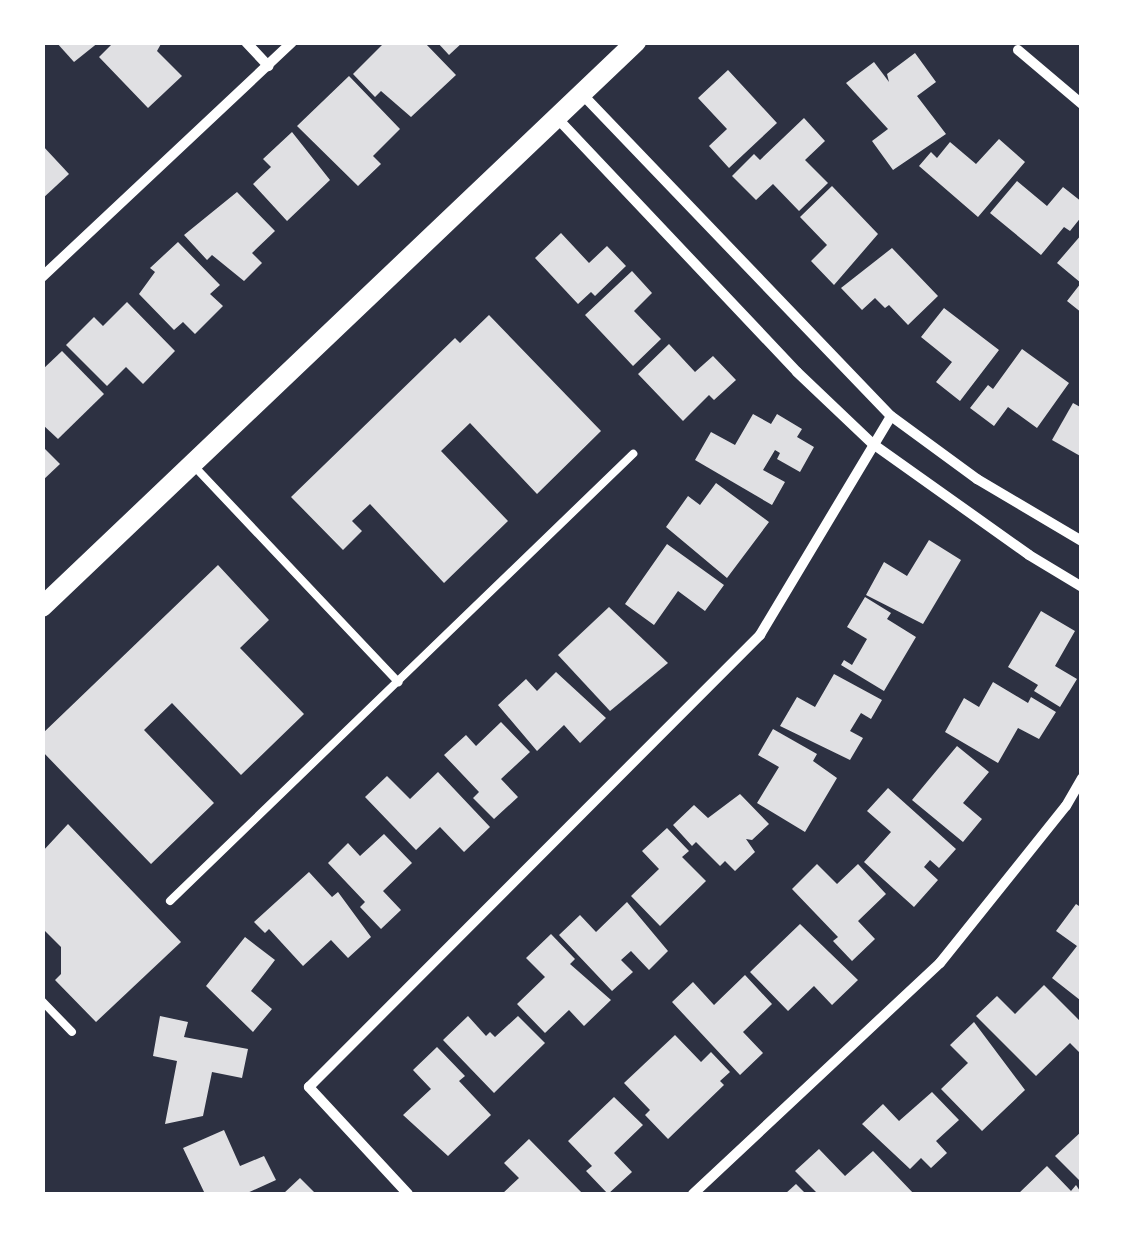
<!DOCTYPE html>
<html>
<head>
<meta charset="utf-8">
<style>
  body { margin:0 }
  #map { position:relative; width:1124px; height:1237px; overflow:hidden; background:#2d3142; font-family:"Varela Round",sans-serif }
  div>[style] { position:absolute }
  .building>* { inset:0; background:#e0e0e3 }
  .service>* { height:8px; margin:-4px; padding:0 4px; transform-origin:4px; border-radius:4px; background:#fff }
  .minor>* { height:10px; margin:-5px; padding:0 5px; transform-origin:5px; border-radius:5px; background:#fff }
  .secondary>* { height:20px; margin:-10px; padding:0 10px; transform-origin:10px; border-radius:10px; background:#fff }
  span { translate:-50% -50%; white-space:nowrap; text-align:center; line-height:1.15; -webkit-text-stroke:9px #fff; paint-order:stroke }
  .frame { position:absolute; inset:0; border:45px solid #fff; pointer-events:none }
</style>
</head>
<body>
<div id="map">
  <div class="building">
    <div style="clip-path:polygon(56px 42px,99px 42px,74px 62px)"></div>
    <div style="clip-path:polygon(114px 42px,162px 42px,157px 51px,182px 76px,148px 108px,99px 57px)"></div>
    <div style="clip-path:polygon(385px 42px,424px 42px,456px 75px,411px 117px,381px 91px,375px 97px,353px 74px)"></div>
    <div style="clip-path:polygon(437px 42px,463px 42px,449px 55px)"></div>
    <div style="clip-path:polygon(915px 53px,936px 82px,917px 96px,946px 134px,893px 170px,872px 141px,888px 129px,846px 83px,874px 62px,889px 82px,887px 74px)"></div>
    <div style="clip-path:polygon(728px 70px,777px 123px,729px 168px,709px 146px,727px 129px,698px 98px)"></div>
    <div style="clip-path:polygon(349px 76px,400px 129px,373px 156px,381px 164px,358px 186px,297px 126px)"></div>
    <div style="clip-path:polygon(804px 118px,825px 141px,805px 160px,828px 183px,799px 211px,773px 184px,756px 200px,732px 176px,754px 154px,760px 160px)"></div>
    <div style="clip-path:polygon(292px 132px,330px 180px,287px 221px,253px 184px,271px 167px,263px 159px)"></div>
    <div style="clip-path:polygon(999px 139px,1025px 162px,978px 217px,919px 166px,931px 152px,937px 158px,950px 142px,976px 164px)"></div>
    <div style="clip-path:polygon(42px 145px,69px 174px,42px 199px)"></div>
    <div style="clip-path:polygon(1017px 181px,1047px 206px,1063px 187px,1082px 202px,1082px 216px,1070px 231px,1064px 227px,1041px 255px,990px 213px)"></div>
    <div style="clip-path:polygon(832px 186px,878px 234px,834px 285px,811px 261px,827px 245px,800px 217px)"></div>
    <div style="clip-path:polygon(237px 192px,275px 231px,252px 253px,262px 263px,244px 281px,212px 255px,207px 260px,184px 235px)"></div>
    <div style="clip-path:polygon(561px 233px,589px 263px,607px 246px,626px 266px,595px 296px,591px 292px,578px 304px,535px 258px)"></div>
    <div style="clip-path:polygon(1082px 234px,1082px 313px,1067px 301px,1081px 283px,1057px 263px)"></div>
    <div style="clip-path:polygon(178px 242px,220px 285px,210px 294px,223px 306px,195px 334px,183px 322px,174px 330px,139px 294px,155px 272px,150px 268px)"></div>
    <div style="clip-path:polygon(892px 248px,938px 296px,908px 325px,889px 305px,885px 308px,875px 298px,862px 310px,841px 288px)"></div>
    <div style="clip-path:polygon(632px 271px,652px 293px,634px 311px,661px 339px,633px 366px,585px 315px)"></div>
    <div style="clip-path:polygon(127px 302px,175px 351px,143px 384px,126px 367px,107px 386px,66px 345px,94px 317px,103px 326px)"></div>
    <div style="clip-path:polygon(944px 308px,999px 350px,960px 401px,936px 382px,952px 362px,921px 337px)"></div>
    <div style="clip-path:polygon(489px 315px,601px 431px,537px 494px,470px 423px,441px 451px,508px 521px,444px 583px,370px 504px,352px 521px,362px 531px,343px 550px,291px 497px,455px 338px,460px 343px)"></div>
    <div style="clip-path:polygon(669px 344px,695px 372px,713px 356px,736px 380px,714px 400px,709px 395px,683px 421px,638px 374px)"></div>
    <div style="clip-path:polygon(1022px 349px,1069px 383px,1037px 428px,1008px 407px,994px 426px,970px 408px,988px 385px,993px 389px)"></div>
    <div style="clip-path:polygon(62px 351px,104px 394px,58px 439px,42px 424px,42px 370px)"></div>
    <div style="clip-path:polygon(1073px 403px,1082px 408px,1082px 457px,1052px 440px)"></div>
    <div style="clip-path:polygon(753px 414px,771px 424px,777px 414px,802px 429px,797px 437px,814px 447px,800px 472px,777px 459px,780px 453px,775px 450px,763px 470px,785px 482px,772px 505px,695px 460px,711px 432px,735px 445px)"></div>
    <div style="clip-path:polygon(42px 446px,60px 464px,42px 481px)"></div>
    <div style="clip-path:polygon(716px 483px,769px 522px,727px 578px,666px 527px,688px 496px,700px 505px)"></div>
    <div style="clip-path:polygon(929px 540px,961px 560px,923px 624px,866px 595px,884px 562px,907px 576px)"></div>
    <div style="clip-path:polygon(667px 544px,724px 585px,705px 611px,678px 591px,654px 625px,625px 604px)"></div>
    <div style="clip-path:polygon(218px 565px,269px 620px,240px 648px,304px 714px,241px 775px,172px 703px,144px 730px,214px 803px,151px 864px,42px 751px,42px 734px)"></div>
    <div style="clip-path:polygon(865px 597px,891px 613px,887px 619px,916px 637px,884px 691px,841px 665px,844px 660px,852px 665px,867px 639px,847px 627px)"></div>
    <div style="clip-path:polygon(609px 607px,668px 663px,610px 711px,558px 655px)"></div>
    <div style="clip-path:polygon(1041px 611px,1075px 631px,1055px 666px,1077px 679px,1060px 707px,1034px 691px,1038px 685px,1008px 667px)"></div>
    <div style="clip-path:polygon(556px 672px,606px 718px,580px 743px,564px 725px,537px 751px,498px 705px,526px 679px,537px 691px)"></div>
    <div style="clip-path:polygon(834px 674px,882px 700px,871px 719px,861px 713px,850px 731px,863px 738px,850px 760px,780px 726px,797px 697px,815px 707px)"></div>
    <div style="clip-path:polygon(993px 682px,1028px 703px,1031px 697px,1056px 712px,1039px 739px,1018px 728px,998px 763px,945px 732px,964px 698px,979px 707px)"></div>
    <div style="clip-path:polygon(501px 722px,530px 752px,501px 779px,518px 797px,494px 819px,473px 798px,479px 792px,444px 755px,466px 735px,476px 746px)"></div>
    <div style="clip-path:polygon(773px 729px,817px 754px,813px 761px,837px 778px,805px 832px,757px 803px,779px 767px,758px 755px)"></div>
    <div style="clip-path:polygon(957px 746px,989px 772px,963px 803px,982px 819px,963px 842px,912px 800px)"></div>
    <div style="clip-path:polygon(438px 772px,490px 827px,464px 852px,440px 827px,416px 850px,365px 797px,387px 776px,410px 799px)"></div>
    <div style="clip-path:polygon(888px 788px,956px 849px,939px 868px,930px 860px,924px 867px,938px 880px,914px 907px,864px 862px,891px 832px,867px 811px)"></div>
    <div style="clip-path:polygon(740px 794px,769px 824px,752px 840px,746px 839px,755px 852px,735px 871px,725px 861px,720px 866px,696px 842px,692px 846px,673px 825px,694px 805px,708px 818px)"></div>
    <div style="clip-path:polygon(68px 824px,181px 942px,96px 1022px,55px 980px,61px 974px,61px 947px,42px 928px,42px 852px)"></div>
    <div style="clip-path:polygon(667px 828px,689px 851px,682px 857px,706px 881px,660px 926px,631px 896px,659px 869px,642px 851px)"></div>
    <div style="clip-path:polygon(384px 834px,412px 863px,383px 891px,401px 910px,381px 929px,360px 907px,365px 902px,328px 863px,348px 843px,360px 856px)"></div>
    <div style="clip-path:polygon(817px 864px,837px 884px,858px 864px,886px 894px,858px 921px,875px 939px,852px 961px,833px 941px,838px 937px,792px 889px)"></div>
    <div style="clip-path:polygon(309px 872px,332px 897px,338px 892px,371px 937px,348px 958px,331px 940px,303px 966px,269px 929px,265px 933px,254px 922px)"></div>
    <div style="clip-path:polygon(627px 902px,668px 951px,649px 970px,631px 951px,621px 960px,633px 972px,612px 991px,559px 935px,580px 915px,596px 932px)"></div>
    <div style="clip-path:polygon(1076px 904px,1082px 908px,1080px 1000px,1052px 978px,1077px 946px,1056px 931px)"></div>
    <div style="clip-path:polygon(800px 924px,858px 980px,832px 1005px,814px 986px,788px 1011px,750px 972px)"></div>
    <div style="clip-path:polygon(551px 934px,575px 959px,570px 964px,611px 1000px,584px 1026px,569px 1010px,545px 1033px,517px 1004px,545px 977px,526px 958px)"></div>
    <div style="clip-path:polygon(245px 937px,275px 960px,251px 991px,272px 1009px,253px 1032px,206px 986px)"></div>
    <div style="clip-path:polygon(745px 975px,772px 1004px,743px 1032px,763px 1053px,740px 1075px,672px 1002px,693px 982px,714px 1005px)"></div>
    <div style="clip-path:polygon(1044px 985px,1082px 1023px,1082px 1055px,1070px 1043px,1036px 1076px,976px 1016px,997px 996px,1015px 1014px)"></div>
    <div style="clip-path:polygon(160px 1016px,188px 1022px,184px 1037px,248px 1049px,242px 1078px,212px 1072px,203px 1116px,165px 1124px,177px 1061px,153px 1056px)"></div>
    <div style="clip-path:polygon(468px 1016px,486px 1036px,490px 1032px,495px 1037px,518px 1016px,545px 1043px,494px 1093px,443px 1040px)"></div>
    <div style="clip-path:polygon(974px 1022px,1025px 1090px,982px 1131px,941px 1089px,968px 1063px,950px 1045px)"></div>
    <div style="clip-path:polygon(675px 1035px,701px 1062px,711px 1052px,730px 1072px,720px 1081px,724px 1085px,668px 1139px,645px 1115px,650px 1110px,624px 1083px)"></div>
    <div style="clip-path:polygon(437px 1047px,465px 1076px,459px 1081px,491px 1115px,448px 1156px,403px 1115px,431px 1089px,413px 1070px)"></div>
    <div style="clip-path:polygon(932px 1092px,959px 1120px,936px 1141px,947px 1153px,931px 1168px,921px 1158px,910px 1169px,862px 1124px,883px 1104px,899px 1121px)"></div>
    <div style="clip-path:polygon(614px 1097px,643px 1125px,614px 1153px,632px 1172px,608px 1194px,586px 1171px,592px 1166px,568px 1141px)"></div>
    <div style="clip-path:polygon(224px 1130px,240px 1166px,264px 1156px,276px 1180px,245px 1194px,205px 1194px,183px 1148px)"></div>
    <div style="clip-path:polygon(1082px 1131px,1082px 1183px,1055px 1156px)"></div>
    <div style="clip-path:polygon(529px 1139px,583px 1194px,502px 1194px,519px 1178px,504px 1163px)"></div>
    <div style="clip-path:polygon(819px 1149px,845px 1176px,873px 1151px,914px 1194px,818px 1194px,795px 1171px)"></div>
    <div style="clip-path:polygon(1047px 1166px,1071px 1191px,1076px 1185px,1082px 1194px,1018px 1194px)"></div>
    <div style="clip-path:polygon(300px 1178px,316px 1194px,283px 1194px)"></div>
    <div style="clip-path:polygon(796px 1184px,806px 1194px,785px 1194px)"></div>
  </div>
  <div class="service">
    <div style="left:193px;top:465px;width:299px;rotate:46.6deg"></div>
    <div style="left:170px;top:901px;width:644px;rotate:-43.99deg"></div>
    <div style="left:42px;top:1001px;width:43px;rotate:45.9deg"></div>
  </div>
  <div class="minor">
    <div style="left:246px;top:42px;width:33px;rotate:47deg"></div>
    <div style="left:1018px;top:50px;width:84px;rotate:40.2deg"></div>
    <div style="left:582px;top:94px;width:446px;rotate:46.2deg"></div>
    <div style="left:891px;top:416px;width:107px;rotate:36.2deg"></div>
    <div style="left:977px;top:479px;width:122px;rotate:30.6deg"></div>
    <div style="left:557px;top:118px;width:349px;rotate:46.6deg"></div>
    <div style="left:797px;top:372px;width:105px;rotate:43.5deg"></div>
    <div style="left:873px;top:444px;width:191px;rotate:35.4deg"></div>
    <div style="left:1029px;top:555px;width:62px;rotate:31.1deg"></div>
    <div style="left:42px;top:277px;width:343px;rotate:-43.2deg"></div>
    <div style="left:408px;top:1194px;width:146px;rotate:-132.8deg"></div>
    <div style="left:309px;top:1087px;width:639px;rotate:-45.06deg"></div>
    <div style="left:760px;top:635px;width:255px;rotate:-59.1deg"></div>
    <div style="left:693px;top:1194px;width:338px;rotate:-43.1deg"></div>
    <div style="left:940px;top:963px;width:201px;rotate:-51.3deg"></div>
    <div style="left:1066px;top:806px;width:32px;rotate:-60deg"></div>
  </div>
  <div class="secondary">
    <div style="left:42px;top:607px;width:820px;rotate:-43.57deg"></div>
  </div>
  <div class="frame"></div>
</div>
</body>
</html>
